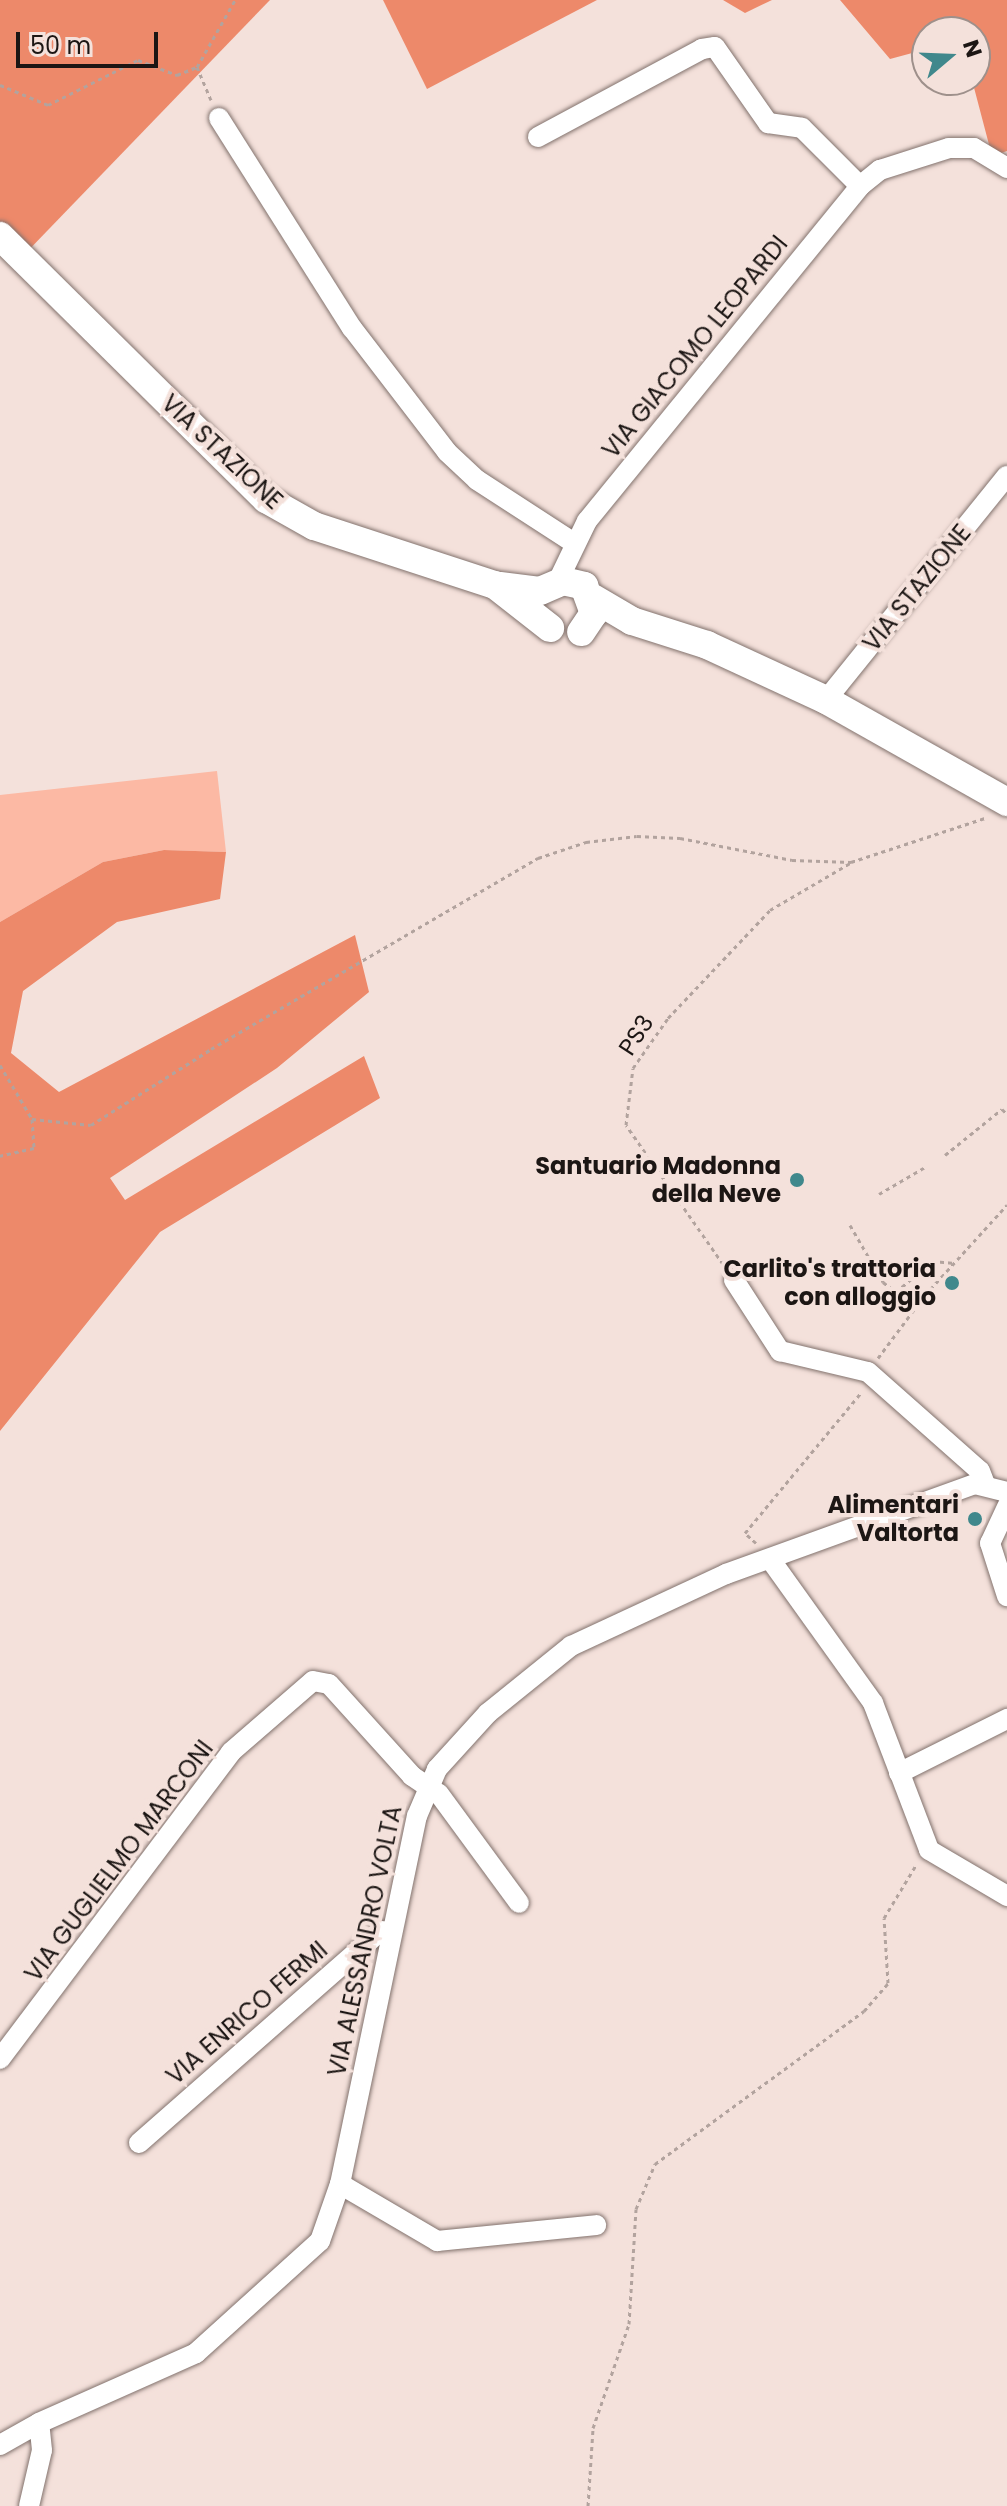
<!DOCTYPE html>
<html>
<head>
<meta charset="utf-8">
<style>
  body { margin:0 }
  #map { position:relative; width:1007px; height:2506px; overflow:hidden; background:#f4e1db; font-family:Poppins,sans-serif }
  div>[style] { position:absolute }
  .green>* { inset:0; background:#fcb9a4 }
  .forest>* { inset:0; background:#ed896a }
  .path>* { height:3px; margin-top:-1.5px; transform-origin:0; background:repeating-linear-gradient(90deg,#b2a39e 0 4px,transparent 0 8px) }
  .roads { filter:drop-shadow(0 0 2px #82726d) drop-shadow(0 0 2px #82726d) }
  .minor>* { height:20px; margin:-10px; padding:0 10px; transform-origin:10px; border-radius:10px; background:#fff }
  .secondary>* { height:28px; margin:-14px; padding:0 14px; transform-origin:14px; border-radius:14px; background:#fff }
  .dots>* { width:22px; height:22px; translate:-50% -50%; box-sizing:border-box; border:4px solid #f4e1db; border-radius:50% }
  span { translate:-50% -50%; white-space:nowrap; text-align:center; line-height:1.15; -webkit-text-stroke:8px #f4e1db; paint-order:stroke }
  .street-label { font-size:24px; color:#1c1614 }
  .poi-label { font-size:24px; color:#1c1614; font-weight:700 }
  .right { translate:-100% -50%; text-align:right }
  .north { position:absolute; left:911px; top:16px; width:80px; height:80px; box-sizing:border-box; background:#f4e1db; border:2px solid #9e908b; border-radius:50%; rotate:71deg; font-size:22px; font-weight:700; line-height:32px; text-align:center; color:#1c1614 }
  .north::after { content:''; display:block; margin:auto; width:28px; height:36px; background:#40888c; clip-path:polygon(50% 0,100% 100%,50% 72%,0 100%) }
  .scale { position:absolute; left:16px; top:32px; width:142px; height:36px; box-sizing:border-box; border:4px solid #1c1614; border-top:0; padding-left:10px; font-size:24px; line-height:28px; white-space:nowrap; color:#1c1614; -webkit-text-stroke:6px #f4e1db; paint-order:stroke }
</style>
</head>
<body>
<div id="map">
  <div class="green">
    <div style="clip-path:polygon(217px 771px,226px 852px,164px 850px,103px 862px,0 922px,0 795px)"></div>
  </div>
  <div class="forest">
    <div style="clip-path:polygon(0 0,270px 0,21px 258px,0 236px)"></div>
    <div style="clip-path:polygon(383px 0,597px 0,427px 89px)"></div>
    <div style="clip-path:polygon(723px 0,772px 0,745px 13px)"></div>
    <div style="clip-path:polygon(840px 0,1007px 0,1007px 151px,992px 156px,972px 80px,975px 32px,927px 32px,927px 49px,890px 59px)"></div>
    <div style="clip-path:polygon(164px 850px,226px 852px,220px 899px,117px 922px,23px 991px,11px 1053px,59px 1092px,355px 935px,369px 992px,277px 1068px,110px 1178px,125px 1200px,364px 1056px,380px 1098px,160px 1232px,0 1431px,0 922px,103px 862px)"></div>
  </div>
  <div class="path">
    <div style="left:0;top:85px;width:52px;rotate:22.6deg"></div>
    <div style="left:48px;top:105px;width:101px;rotate:-26.6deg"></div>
    <div style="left:138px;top:60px;width:42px;rotate:21deg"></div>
    <div style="left:177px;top:75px;width:22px;rotate:-22deg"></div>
    <div style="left:211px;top:100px;width:36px;rotate:-113deg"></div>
    <div style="left:197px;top:67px;width:77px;rotate:-60.4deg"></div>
    <div style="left:0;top:1065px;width:63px;rotate:59.3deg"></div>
    <div style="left:32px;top:1119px;width:29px;rotate:86deg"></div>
    <div style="left:34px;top:1148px;width:35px;rotate:167deg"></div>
    <div style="left:32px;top:1119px;width:59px;rotate:5.8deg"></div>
    <div style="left:91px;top:1125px;width:142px;rotate:-32.3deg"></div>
    <div style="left:211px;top:1049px;width:379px;rotate:-30.3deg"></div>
    <div style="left:538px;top:858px;width:51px;rotate:-18.4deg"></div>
    <div style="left:586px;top:842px;width:51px;rotate:-6.7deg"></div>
    <div style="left:637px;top:836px;width:43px;rotate:2.7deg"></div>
    <div style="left:680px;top:838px;width:114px;rotate:11.1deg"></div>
    <div style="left:792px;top:860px;width:59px;rotate:1.9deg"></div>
    <div style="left:851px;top:862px;width:141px;rotate:-18.2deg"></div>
    <div style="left:945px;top:1155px;width:73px;rotate:-38.9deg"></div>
    <div style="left:1002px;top:1109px;width:7px;rotate:45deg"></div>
    <div style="left:879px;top:1194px;width:53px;rotate:-30.4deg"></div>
    <div style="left:850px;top:1225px;width:66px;rotate:59.9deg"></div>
    <div style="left:883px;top:1282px;width:16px;rotate:38deg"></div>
    <div style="left:896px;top:1292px;width:48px;rotate:-40.7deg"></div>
    <div style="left:932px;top:1261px;width:23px;rotate:5deg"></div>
    <div style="left:723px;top:1264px;width:169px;rotate:-124.9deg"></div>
    <div style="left:626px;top:1125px;width:57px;rotate:-83deg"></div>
    <div style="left:633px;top:1068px;width:61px;rotate:-55deg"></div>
    <div style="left:668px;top:1018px;width:149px;rotate:-46.6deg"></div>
    <div style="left:770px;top:910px;width:93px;rotate:-30.4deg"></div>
    <div style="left:878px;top:1358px;width:79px;rotate:-53.3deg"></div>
    <div style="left:925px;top:1295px;width:122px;rotate:-47.7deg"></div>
    <div style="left:756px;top:1543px;width:15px;rotate:-138deg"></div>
    <div style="left:745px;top:1533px;width:182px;rotate:-50.4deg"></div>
    <div style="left:588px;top:2506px;width:78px;rotate:-86.3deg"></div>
    <div style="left:593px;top:2428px;width:110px;rotate:-70.9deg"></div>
    <div style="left:629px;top:2324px;width:115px;rotate:-86.5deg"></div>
    <div style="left:636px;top:2209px;width:49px;rotate:-67.1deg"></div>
    <div style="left:655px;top:2164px;width:259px;rotate:-36.2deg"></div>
    <div style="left:864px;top:2011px;width:37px;rotate:-49deg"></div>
    <div style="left:888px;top:1983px;width:65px;rotate:-93.5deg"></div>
    <div style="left:884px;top:1918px;width:62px;rotate:-58.9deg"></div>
  </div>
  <div class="roads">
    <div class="minor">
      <div style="left:219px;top:118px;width:249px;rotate:57.7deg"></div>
      <div style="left:352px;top:328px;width:156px;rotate:52.5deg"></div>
      <div style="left:447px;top:452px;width:41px;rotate:43deg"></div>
      <div style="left:477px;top:480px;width:116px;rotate:33deg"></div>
      <div style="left:538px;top:137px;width:186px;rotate:-28.2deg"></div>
      <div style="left:702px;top:49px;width:13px;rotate:-9deg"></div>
      <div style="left:715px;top:47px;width:93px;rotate:55.1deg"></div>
      <div style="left:768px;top:123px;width:34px;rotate:8deg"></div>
      <div style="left:802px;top:128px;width:82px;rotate:45deg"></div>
      <div style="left:557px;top:583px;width:69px;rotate:-64.2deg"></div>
      <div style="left:587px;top:521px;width:432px;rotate:-50.8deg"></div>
      <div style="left:860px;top:186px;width:26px;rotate:-39deg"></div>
      <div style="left:880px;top:170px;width:72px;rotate:-17.7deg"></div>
      <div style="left:949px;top:148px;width:25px"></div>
      <div style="left:974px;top:148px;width:39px;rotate:31deg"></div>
      <div style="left:826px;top:700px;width:288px;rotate:-51.1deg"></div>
      <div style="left:734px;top:1280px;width:85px;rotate:57.1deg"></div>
      <div style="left:780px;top:1351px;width:90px;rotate:13.4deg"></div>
      <div style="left:868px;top:1372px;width:149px;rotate:41.5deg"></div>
      <div style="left:980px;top:1471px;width:14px;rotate:69deg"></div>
      <div style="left:1007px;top:1507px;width:40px;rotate:115deg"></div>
      <div style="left:990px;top:1543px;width:56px;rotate:72.2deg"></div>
      <div style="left:770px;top:1559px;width:177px;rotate:54.4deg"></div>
      <div style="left:873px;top:1703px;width:157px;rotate:69.1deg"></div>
      <div style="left:929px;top:1850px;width:91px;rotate:30.5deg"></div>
      <div style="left:899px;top:1773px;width:121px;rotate:-26.6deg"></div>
      <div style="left:0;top:2059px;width:384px;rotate:-53deg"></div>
      <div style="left:231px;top:1752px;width:108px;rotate:-40.9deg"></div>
      <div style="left:313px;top:1681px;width:16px;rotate:11deg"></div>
      <div style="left:329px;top:1684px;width:124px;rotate:47.9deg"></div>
      <div style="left:412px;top:1776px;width:32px;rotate:34deg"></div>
      <div style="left:439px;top:1794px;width:135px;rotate:53.7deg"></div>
      <div style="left:139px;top:2143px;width:321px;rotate:-41.3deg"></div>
      <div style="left:380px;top:1931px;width:12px;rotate:5deg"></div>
      <div style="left:340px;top:2184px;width:113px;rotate:30.4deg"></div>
      <div style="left:437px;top:2241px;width:160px;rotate:-5.7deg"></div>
      <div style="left:0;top:2445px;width:45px;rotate:-29.4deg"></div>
      <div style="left:39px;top:2423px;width:172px;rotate:-24deg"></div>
      <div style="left:196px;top:2353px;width:167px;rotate:-42.1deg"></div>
      <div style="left:320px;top:2241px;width:60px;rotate:-70.7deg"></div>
      <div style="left:340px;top:2184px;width:376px;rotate:-78.2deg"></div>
      <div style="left:417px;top:1816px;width:51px;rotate:-66.9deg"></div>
      <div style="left:437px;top:1769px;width:76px;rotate:-47.7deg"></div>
      <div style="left:488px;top:1713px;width:107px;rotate:-38.9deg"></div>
      <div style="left:571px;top:1646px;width:171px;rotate:-24.9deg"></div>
      <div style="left:726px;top:1574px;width:265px;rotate:-19.9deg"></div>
      <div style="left:975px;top:1484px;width:33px;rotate:14deg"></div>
      <div style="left:29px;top:2506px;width:57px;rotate:-76.9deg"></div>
      <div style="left:42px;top:2450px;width:27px;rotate:-96deg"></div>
    </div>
    <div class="secondary">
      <div style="left:0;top:236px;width:374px;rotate:44.7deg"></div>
      <div style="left:266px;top:499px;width:55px;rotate:29.4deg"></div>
      <div style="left:314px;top:526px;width:190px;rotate:18.1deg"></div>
      <div style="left:495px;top:585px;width:70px;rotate:38deg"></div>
      <div style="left:500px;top:586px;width:40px;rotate:7.1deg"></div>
      <div style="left:540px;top:591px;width:25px;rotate:-23deg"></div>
      <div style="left:563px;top:581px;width:22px;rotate:13deg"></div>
      <div style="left:584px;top:586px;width:29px;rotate:70deg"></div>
      <div style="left:594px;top:613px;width:23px;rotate:124deg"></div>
      <div style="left:593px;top:598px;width:45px;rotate:30.5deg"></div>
      <div style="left:632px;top:621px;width:79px;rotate:17.7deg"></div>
      <div style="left:707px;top:645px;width:131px;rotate:24.8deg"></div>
      <div style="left:826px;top:700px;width:208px;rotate:29.4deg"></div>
    </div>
  </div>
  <div class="dots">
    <div style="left:797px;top:1180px;background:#40888c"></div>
    <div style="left:952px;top:1283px;background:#40888c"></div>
    <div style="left:975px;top:1519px;background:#40888c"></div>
  </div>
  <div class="street-label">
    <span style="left:695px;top:347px;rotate:-51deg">VIA GIACOMO LEOPARDI</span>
    <span style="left:222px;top:452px;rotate:43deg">VIA STAZIONE</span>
    <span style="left:917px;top:588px;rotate:-51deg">VIA STAZIONE</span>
    <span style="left:636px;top:1035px;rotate:-57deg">PS3</span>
    <span style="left:119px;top:1861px;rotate:-53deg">VIA GUGLIELMO MARCONI</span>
    <span style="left:365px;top:1941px;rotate:-78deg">VIA ALESSANDRO VOLTA</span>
    <span style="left:247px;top:2013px;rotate:-41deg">VIA ENRICO FERMI</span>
  </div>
  <div class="poi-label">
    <span class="right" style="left:781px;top:1180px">Santuario Madonna<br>della Neve</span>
    <span class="right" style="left:936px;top:1283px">Carlito's trattoria<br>con alloggio</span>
    <span class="right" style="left:959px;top:1519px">Alimentari<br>Valtorta</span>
  </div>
  <div class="north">N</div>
  <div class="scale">50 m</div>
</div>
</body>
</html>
